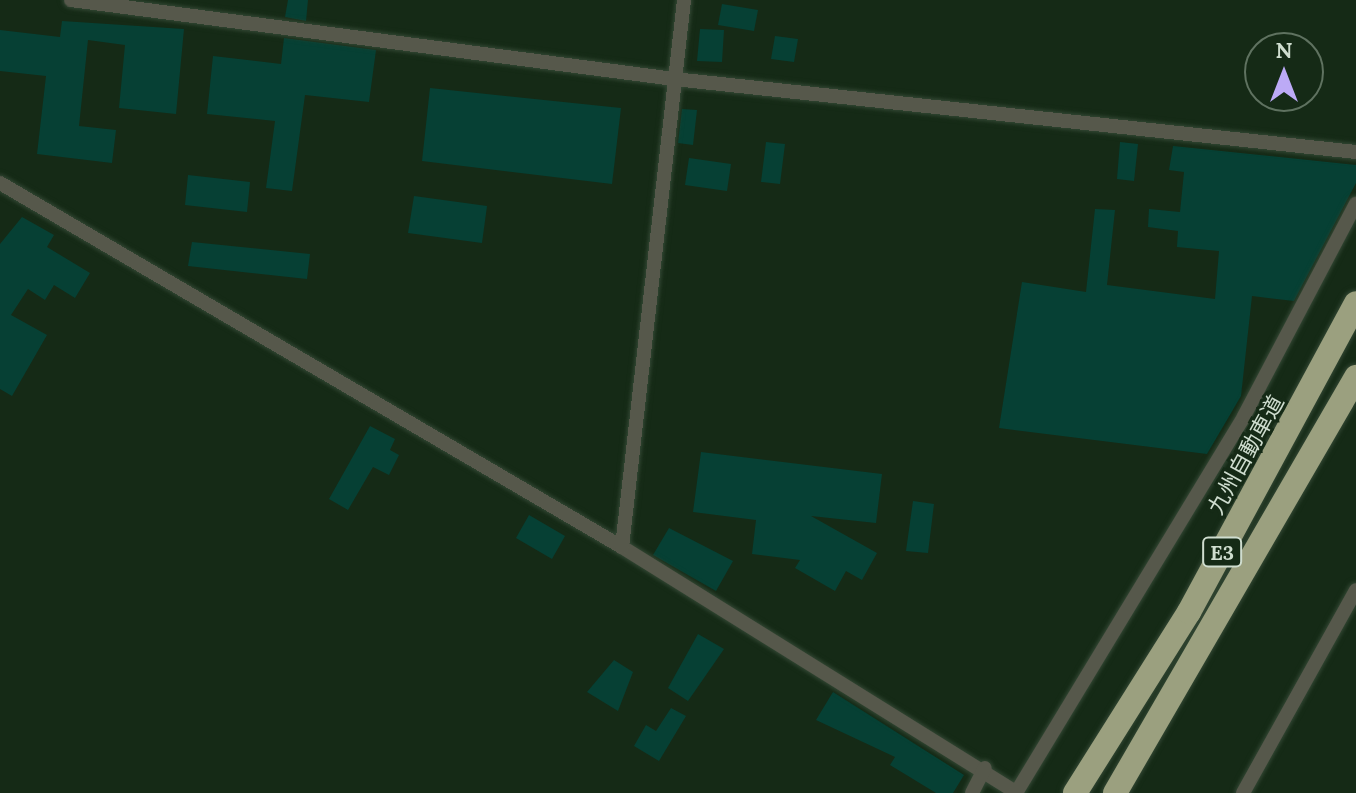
<!DOCTYPE html>
<html>
<head>
<meta charset="utf-8">
<style>
  body { margin:0 }
  #map { position:relative; width:1356px; height:793px; overflow:hidden; background:#152a16; font-family:Lora,"Noto Sans JP",serif }
  div>[style] { position:absolute }
  .building>* { inset:0; background:#064034 }
  .roads { filter:drop-shadow(0 0 2px #334734) drop-shadow(0 0 2px #334734) }
  .street>* { height:14px; margin:-7px; padding:0 7px; transform-origin:7px; border-radius:7px; background:#56584b }
  .highway>* { height:24px; margin:-12px; padding:0 12px; transform-origin:12px; border-radius:12px; background:#9ba07f }
  span { translate:-50% -50%; white-space:nowrap; text-align:center; line-height:1.15; -webkit-text-stroke:6px #152a16; paint-order:stroke }
  .shield-label span { padding:2px 6px; background:#152a16; border:2px solid; border-radius:6px; -webkit-text-stroke-width:0 }
  .shield-label { font-size:20px; color:#cfddcf; font-weight:700 }
  .street-label { font-size:22px; color:#cfddcf }
  .north { position:absolute; left:1244px; top:32px; width:80px; height:80px; box-sizing:border-box; background:#152a16; border:2px solid #5f7260; border-radius:50%; rotate:0deg; font-size:22px; font-weight:700; line-height:32px; text-align:center; color:#cfddcf }
  .north::after { content:''; display:block; margin:auto; width:28px; height:36px; background:#bcaaf6; clip-path:polygon(50% 0,100% 100%,50% 72%,0 100%) }
</style>
</head>
<body>
<div id="map">
  <div class="building">
    <div style="clip-path:polygon(288px 0,308px 0,306px 21px,285px 17px)"></div>
    <div style="clip-path:polygon(722px 4px,758px 10px,754px 31px,718px 25px)"></div>
    <div style="clip-path:polygon(62px 21px,184px 29px,176px 114px,119px 108px,125px 45px,88px 40px,79px 126px,116px 130px,112px 163px,37px 154px,46px 76px,0 71px,0 30px,60px 37px)"></div>
    <div style="clip-path:polygon(700px 29px,724px 30px,722px 62px,697px 61px)"></div>
    <div style="clip-path:polygon(775px 36px,798px 39px,794px 62px,771px 59px)"></div>
    <div style="clip-path:polygon(284px 38px,376px 50px,369px 102px,305px 95px,292px 191px,266px 188px,275px 121px,207px 114px,213px 56px,281px 64px)"></div>
    <div style="clip-path:polygon(430px 88px,621px 108px,612px 184px,422px 161px)"></div>
    <div style="clip-path:polygon(682px 109px,697px 110px,693px 145px,678px 143px)"></div>
    <div style="clip-path:polygon(766px 142px,785px 144px,780px 184px,761px 182px)"></div>
    <div style="clip-path:polygon(1120px 142px,1138px 144px,1134px 181px,1117px 179px)"></div>
    <div style="clip-path:polygon(1173px 146px,1356px 165px,1356px 183px,1294px 301px,1252px 296px,1241px 396px,1207px 454px,999px 428px,1022px 282px,1086px 292px,1095px 209px,1115px 210px,1107px 285px,1215px 299px,1219px 251px,1177px 247px,1178px 231px,1148px 227px,1149px 209px,1180px 212px,1184px 172px,1169px 170px)"></div>
    <div style="clip-path:polygon(689px 158px,731px 164px,727px 191px,685px 185px)"></div>
    <div style="clip-path:polygon(188px 175px,250px 182px,247px 212px,185px 205px)"></div>
    <div style="clip-path:polygon(414px 196px,487px 206px,482px 243px,408px 233px)"></div>
    <div style="clip-path:polygon(22px 217px,54px 235px,47px 247px,90px 273px,75px 298px,54px 285px,45px 300px,28px 289px,11px 315px,47px 335px,12px 396px,0 389px,0 244px)"></div>
    <div style="clip-path:polygon(192px 242px,310px 254px,307px 279px,188px 266px)"></div>
    <div style="clip-path:polygon(370px 426px,395px 439px,390px 450px,399px 455px,389px 475px,373px 467px,348px 510px,329px 499px)"></div>
    <div style="clip-path:polygon(701px 452px,882px 474px,876px 523px,811px 516px,877px 553px,862px 580px,846px 571px,835px 591px,795px 568px,800px 560px,752px 554px,756px 520px,693px 512px)"></div>
    <div style="clip-path:polygon(913px 501px,934px 504px,928px 553px,906px 551px)"></div>
    <div style="clip-path:polygon(529px 515px,565px 536px,552px 559px,516px 538px)"></div>
    <div style="clip-path:polygon(669px 528px,733px 561px,716px 591px,653px 555px)"></div>
    <div style="clip-path:polygon(698px 634px,724px 649px,688px 701px,668px 688px)"></div>
    <div style="clip-path:polygon(614px 660px,633px 672px,618px 711px,587px 692px)"></div>
    <div style="clip-path:polygon(833px 692px,964px 775px,953px 793px,936px 793px,890px 765px,895px 757px,816px 720px)"></div>
    <div style="clip-path:polygon(671px 708px,686px 716px,659px 761px,634px 746px,646px 725px,656px 731px)"></div>
  </div>
  <div class="roads">
    <div class="street">
      <div style="left:71px;top:0;width:608px;rotate:7.46deg"></div>
      <div style="left:674px;top:79px;width:686px;rotate:6.11deg"></div>
      <div style="left:0;top:183px;width:721px;rotate:30.34deg"></div>
      <div style="left:622px;top:547px;width:465px;rotate:31.9deg"></div>
      <div style="left:622px;top:547px;width:551px;rotate:-83.53deg"></div>
      <div style="left:972px;top:793px;width:28px;rotate:-63deg"></div>
      <div style="left:1016px;top:793px;width:441px;rotate:-58.8deg"></div>
      <div style="left:1244px;top:416px;width:240px;rotate:-62.2deg"></div>
      <div style="left:1243px;top:793px;width:232px;rotate:-60.9deg"></div>
    </div>
    <div class="highway">
      <div style="left:1075px;top:793px;width:214px;rotate:-57.8deg"></div>
      <div style="left:1189px;top:612px;width:351px;rotate:-61.6deg"></div>
      <div style="left:1115px;top:793px;width:481px;rotate:-59.9deg"></div>
    </div>
  </div>
  <div class="shield-label">
    <span style="left:1222px;top:552px">E3</span>
  </div>
  <div class="street-label">
    <span style="left:1246px;top:455px;rotate:-61deg">九州自動車道</span>
  </div>
  <div class="north">N</div>
</div>
</body>
</html>
